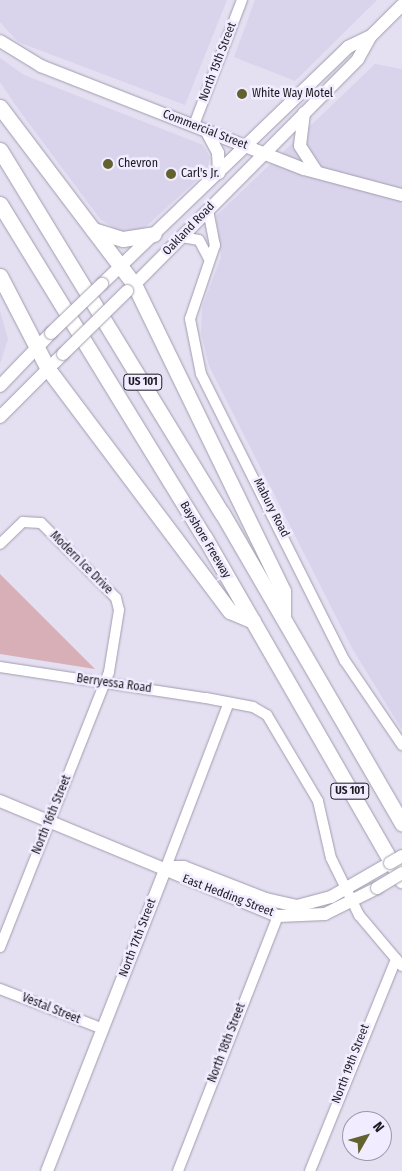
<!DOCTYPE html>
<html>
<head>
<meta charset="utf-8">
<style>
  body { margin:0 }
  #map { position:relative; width:402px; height:1171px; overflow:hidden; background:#e4dff1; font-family:"Fira Sans Condensed",sans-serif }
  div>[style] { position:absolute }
  .built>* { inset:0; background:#dad3ec }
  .green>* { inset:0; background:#d9afb7 }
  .roads { filter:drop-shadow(0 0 1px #a19cad) drop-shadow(0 0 1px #a19cad) }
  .minor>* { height:10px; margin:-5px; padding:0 5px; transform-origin:5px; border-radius:5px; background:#fff }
  .major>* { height:12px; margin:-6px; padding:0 6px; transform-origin:6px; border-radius:6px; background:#fff }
  .highway>* { height:15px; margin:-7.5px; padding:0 7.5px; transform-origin:7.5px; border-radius:7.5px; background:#fff }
  .bridges { filter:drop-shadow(0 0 1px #a19cad) drop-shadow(0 0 1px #a19cad) }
  .major-bridge>* { height:12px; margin:-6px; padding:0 6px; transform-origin:6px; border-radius:6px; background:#fff }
  .dots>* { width:14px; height:14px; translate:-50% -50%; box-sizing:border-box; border:2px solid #f1ecff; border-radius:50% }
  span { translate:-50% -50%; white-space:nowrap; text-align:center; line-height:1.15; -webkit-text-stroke:5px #f1ecff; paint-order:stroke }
  .shield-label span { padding:1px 4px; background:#f1ecff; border:1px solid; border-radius:4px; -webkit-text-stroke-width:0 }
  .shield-label { font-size:11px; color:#1c1a20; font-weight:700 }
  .street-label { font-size:12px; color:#1c1a20 }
  .poi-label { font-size:12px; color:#1c1a20 }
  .left { translate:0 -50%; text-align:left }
  .north { position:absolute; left:342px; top:1111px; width:50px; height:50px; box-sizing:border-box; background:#f1ecff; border:1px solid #9c98a6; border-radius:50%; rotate:52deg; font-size:14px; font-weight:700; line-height:20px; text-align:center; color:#1c1a20 }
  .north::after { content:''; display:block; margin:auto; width:18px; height:22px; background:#63622e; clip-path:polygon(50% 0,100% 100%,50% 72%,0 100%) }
</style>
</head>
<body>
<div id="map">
  <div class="built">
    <div style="clip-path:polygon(0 0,227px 0,185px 105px,18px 42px,0 22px)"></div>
    <div style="clip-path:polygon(255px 0,377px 0,295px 81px,234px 57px)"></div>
    <div style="clip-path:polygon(0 58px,24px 75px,203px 145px,210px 157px,207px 171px,140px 232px,120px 232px,100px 219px,19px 110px,0 82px)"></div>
    <div style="clip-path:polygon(375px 64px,402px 69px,402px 730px,352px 648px,209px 366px,201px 334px,202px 307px,221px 257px,216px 216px)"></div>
    <div style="clip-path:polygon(0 311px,8px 339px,0 364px)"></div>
  </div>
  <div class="green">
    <div style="clip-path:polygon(0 574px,95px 669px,0 654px)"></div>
  </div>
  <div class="roads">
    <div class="minor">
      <div style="left:194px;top:125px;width:134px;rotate:-69deg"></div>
      <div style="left:208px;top:210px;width:36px;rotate:79deg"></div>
      <div style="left:215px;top:245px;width:78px;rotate:108.7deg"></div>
      <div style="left:190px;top:319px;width:56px;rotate:78.7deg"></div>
      <div style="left:201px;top:374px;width:321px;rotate:63.4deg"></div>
      <div style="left:345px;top:661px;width:102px;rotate:55.8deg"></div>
      <div style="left:182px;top:237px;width:17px;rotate:10deg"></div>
      <div style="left:199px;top:240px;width:21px;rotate:62deg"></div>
      <div style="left:0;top:544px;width:32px;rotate:-44deg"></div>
      <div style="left:23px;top:522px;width:18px;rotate:3deg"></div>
      <div style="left:41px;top:523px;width:106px;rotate:45deg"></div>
      <div style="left:116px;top:598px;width:12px;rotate:76deg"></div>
      <div style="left:119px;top:610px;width:63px;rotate:99.2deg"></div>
      <div style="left:109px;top:672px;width:296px;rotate:111.6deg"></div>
      <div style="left:0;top:667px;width:208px;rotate:8.6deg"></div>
      <div style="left:206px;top:698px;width:48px;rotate:10.8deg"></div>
      <div style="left:253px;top:707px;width:16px;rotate:30deg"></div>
      <div style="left:267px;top:715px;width:100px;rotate:59.3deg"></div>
      <div style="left:318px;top:801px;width:58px;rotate:77.2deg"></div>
      <div style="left:331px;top:858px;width:64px;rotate:63.8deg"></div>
      <div style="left:359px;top:915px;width:67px;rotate:49.9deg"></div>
      <div style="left:166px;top:867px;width:173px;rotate:-69.1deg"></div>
      <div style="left:0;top:989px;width:110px;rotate:21.2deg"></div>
      <div style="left:178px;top:1171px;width:274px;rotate:-68.6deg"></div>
      <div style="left:310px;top:1171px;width:229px;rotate:-67.9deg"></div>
    </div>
    <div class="major">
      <div style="left:0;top:41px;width:48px;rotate:31.4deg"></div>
      <div style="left:41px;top:66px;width:282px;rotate:21.4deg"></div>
      <div style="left:304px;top:169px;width:101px;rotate:14.9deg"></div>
      <div style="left:304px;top:113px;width:33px;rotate:97deg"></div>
      <div style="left:300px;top:146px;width:31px;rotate:57deg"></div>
      <div style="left:206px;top:130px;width:26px;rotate:62deg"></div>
      <div style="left:218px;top:153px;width:20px;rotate:87deg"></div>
      <div style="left:102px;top:284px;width:342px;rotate:-43.9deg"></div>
      <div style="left:348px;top:47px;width:25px;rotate:-26deg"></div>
      <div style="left:129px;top:290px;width:325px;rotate:-45.2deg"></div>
      <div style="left:358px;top:59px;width:26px;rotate:-61deg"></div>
      <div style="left:371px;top:36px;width:44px;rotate:-45deg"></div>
      <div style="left:0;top:386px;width:74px;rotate:-46.1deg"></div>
      <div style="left:0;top:417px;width:89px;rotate:-45deg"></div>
      <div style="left:0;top:801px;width:301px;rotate:22.5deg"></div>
      <div style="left:278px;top:916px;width:47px;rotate:-2.4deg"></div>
      <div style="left:325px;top:914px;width:58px;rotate:-26.6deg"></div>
      <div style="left:166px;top:867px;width:18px"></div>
      <div style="left:184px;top:867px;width:88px;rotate:21.3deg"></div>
      <div style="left:266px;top:899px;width:32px;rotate:13deg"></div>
      <div style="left:297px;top:906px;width:35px;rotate:-15deg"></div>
      <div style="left:331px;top:897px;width:68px;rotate:-30deg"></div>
      <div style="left:47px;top:1171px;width:326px;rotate:-68.6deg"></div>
    </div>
    <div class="highway">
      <div style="left:0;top:107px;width:222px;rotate:52.9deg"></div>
      <div style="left:134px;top:284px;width:341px;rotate:64.1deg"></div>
      <div style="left:283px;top:591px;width:24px;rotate:90deg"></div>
      <div style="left:0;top:150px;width:426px;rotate:58.6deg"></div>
      <div style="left:222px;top:513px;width:359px;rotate:59.9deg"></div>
      <div style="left:0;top:204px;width:392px;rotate:58.5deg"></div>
      <div style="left:205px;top:538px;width:395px;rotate:60.1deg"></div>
      <div style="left:93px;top:230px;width:31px;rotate:17deg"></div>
      <div style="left:123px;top:239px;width:31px;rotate:-9deg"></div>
      <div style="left:0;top:276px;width:105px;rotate:62.7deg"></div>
      <div style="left:48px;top:369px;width:303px;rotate:53.1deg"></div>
      <div style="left:230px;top:611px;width:25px;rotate:23deg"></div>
    </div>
  </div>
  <div class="bridges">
    <div class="major-bridge">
      <div style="left:51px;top:333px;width:71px;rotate:-43.9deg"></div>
      <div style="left:63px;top:354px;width:90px;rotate:-44.5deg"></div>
      <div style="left:390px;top:863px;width:14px;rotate:-30deg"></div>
      <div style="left:377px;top:888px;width:29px;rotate:-31deg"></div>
    </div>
  </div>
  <div class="dots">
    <div style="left:242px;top:94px;background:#63622e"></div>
    <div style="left:108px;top:164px;background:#63622e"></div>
    <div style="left:171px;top:174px;background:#63622e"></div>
  </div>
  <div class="shield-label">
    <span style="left:143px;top:382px">US 101</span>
    <span style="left:350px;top:791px">US 101</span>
  </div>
  <div class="street-label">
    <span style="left:218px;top:62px;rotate:-69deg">North 15th Street</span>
    <span style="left:205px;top:130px;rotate:21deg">Commercial Street</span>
    <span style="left:189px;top:229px;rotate:-46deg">Oakland Road</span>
    <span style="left:271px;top:508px;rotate:63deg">Mabury Road</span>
    <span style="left:205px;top:540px;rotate:59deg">Bayshore Freeway</span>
    <span style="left:81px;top:563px;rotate:45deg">Modern Ice Drive</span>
    <span style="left:114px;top:684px;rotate:8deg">Berryessa Road</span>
    <span style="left:52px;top:815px;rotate:-68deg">North 16th Street</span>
    <span style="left:228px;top:896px;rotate:21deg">East Hedding Street</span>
    <span style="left:138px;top:938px;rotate:-69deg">North 17th Street</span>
    <span style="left:51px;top:1009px;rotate:22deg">Vestal Street</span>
    <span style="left:227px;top:1043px;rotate:-69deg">North 18th Street</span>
    <span style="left:351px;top:1064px;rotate:-69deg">North 19th Street</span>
  </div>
  <div class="poi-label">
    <span class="left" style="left:252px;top:94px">White Way Motel</span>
    <span class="left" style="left:118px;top:164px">Chevron</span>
    <span class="left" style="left:181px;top:174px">Carl's Jr.</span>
  </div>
  <div class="north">N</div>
</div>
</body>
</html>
